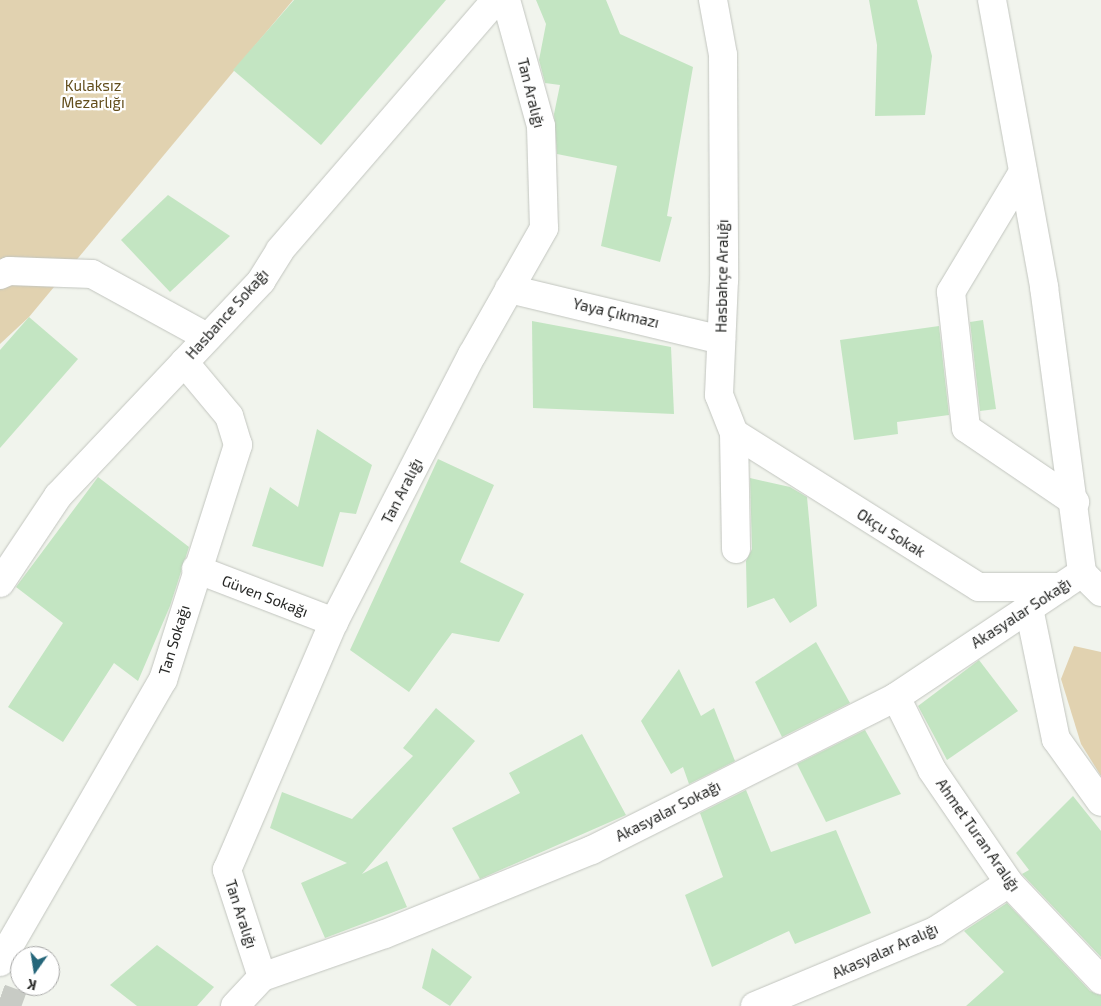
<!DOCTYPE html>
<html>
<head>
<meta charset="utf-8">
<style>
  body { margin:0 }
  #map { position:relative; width:1101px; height:1006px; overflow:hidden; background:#f1f4ed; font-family:"Exo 2",sans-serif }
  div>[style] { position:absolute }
  .green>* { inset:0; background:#e1d2b0 }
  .building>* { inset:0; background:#c3e5c2 }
  .major-tunnel>* { height:28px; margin-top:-14px; transform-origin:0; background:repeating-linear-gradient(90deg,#c8cbc5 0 28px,transparent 0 42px) }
  .roads { filter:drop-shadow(0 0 1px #c2c5bf) drop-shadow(0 0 1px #c2c5bf) }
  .minor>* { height:28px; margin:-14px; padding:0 14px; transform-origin:14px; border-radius:14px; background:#fff }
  span { translate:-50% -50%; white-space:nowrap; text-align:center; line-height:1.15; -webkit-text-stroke:4.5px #fff; paint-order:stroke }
  .park-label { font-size:15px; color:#624d1b }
  .street-label { font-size:15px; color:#252624 }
  .north { position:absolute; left:10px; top:946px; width:50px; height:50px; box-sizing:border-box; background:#fff; border:1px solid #a8a8a7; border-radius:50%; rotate:193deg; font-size:14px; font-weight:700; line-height:20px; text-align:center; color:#252624 }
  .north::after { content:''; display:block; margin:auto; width:18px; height:22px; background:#25667a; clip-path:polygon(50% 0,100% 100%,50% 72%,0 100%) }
</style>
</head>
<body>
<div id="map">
  <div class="green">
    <div style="clip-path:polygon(0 0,293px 0,29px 317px,0 344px)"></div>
    <div style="clip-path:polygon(1074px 646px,1101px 652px,1101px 776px,1081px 744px,1061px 679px)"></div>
  </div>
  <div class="building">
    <div style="clip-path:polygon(294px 0,446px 0,321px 145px,233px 70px)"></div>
    <div style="clip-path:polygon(536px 0,606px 0,620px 34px,693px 67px,667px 216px,672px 217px,660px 262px,601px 246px,617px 166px,557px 154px,554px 114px,560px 85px,545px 83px,539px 60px,546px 24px)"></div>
    <div style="clip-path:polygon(869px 0,917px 0,932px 56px,925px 115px,875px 116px,877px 45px)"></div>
    <div style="clip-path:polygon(168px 195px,230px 236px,170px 292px,121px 240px)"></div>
    <div style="clip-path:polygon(29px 317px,78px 359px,0 448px,0 350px)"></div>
    <div style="clip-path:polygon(983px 320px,996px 409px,980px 411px,970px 322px)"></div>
    <div style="clip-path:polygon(532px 321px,671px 347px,674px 414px,533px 408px)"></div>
    <div style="clip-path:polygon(939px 326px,949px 415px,897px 422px,898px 434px,854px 440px,840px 340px)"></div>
    <div style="clip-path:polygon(317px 429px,372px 465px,356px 514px,340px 512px,323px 567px,252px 546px,270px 487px,298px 507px)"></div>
    <div style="clip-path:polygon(438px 459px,494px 485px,460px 562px,524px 594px,499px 642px,452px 633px,409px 692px,350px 650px)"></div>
    <div style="clip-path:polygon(98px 477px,189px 547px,170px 606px,138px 681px,114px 663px,63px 742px,8px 707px,63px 623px,16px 587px)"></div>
    <div style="clip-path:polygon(750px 478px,790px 487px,807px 497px,817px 606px,790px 623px,774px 598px,747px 608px,746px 561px,752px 549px)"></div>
    <div style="clip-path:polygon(816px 642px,850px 703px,782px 737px,755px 682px)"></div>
    <div style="clip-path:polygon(979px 660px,1018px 711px,947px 760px,918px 706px)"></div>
    <div style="clip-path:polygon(679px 669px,701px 716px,714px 708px,735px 761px,689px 784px,683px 767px,671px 774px,641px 721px)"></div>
    <div style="clip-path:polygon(436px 708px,475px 741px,362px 874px,387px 861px,407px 907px,325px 938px,301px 883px,347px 863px,270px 828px,282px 792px,352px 819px,413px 756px,403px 748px)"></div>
    <div style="clip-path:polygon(865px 730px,901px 794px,826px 822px,797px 764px)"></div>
    <div style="clip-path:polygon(582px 734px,626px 815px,480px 879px,452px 828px,520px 793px,509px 773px)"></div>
    <div style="clip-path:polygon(746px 790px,771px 852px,836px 830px,871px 913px,795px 944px,789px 931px,712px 967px,685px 895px,723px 877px,700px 813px)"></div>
    <div style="clip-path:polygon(1073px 796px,1101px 831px,1101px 957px,1022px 874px,1029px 870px,1016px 853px)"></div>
    <div style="clip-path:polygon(1007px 903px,1090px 991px,1101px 995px,1101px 1006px,966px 1006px,1004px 972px,964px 931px)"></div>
    <div style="clip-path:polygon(157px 945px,214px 987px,197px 1006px,137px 1006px,110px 985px)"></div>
    <div style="clip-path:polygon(432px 948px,472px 977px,450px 1006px,422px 988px)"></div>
  </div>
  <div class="major-tunnel">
    <div style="left:0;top:998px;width:23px;rotate:20deg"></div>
  </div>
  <div class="roads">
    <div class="minor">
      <div style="left:713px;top:0;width:56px;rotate:79.7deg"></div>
      <div style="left:723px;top:55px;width:225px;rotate:89.7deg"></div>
      <div style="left:724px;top:280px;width:115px;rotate:92.5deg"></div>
      <div style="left:719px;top:395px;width:41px;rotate:68.5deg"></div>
      <div style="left:734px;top:433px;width:116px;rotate:89deg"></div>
      <div style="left:992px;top:0;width:292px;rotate:79.7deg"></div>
      <div style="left:1044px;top:287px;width:289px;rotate:82.4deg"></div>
      <div style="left:1082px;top:573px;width:27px;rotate:45deg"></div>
      <div style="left:1023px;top:172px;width:140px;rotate:121deg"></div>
      <div style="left:951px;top:292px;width:137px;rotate:83.7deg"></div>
      <div style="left:966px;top:428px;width:132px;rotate:34.2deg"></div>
      <div style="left:0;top:275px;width:10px;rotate:-24deg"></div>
      <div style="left:9px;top:271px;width:83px;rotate:2.1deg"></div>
      <div style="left:92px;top:274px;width:131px;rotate:28.7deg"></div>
      <div style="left:509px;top:289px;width:218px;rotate:13.5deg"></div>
      <div style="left:734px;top:433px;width:289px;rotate:32.2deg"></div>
      <div style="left:979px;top:587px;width:82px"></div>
      <div style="left:196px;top:569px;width:148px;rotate:21deg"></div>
      <div style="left:0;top:583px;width:105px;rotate:-56.3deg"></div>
      <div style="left:58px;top:496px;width:296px;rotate:-46.6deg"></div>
      <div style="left:261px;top:281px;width:36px;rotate:-58deg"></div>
      <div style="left:280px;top:250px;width:330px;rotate:-49.2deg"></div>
      <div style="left:1029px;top:608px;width:134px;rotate:78.4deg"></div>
      <div style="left:1056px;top:739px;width:77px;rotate:54.5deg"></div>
      <div style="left:896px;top:697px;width:81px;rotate:63.7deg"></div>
      <div style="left:932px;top:770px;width:137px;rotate:55.7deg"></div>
      <div style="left:1009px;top:883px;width:134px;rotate:46.5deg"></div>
      <div style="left:0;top:962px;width:326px;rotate:-60deg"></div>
      <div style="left:163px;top:680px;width:247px;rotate:-72.3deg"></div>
      <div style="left:238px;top:445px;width:30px;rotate:-107deg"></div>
      <div style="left:229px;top:416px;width:70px;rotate:-129.8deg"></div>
      <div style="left:262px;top:977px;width:113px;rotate:-108.1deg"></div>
      <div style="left:227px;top:870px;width:270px;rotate:-66.7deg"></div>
      <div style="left:334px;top:622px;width:301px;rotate:-62.7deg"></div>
      <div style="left:472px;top:355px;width:146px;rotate:-60.4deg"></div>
      <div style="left:544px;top:228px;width:102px;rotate:-91.7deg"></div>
      <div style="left:541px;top:126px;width:131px;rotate:-105.5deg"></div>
      <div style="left:235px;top:1006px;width:40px;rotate:-47deg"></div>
      <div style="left:262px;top:977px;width:130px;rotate:-19.3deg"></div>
      <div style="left:385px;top:934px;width:223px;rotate:-22.1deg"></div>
      <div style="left:592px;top:850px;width:340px;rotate:-26.7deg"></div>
      <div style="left:896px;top:697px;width:224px;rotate:-33.7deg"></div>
      <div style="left:755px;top:1006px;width:195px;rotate:-22.6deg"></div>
      <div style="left:935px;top:931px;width:88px;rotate:-33deg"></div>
    </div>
  </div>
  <div class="park-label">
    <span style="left:93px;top:94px">Kulaksız<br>Mezarlığı</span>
  </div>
  <div class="street-label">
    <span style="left:531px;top:93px;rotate:76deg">Tan Aralığı</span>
    <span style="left:722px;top:276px;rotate:-89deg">Hasbahçe Aralığı</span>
    <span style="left:616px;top:313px;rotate:13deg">Yaya Çıkmazı</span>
    <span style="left:227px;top:314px;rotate:-48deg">Hasbance Sokağı</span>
    <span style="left:402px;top:491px;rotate:-63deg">Tan Aralığı</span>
    <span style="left:891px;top:533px;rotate:32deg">Okçu Sokak</span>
    <span style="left:265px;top:596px;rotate:21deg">Güven Sokağı</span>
    <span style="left:1021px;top:613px;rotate:-33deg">Akasyalar Sokağı</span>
    <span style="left:174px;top:640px;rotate:-73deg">Tan Sokağı</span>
    <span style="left:668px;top:811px;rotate:-27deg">Akasyalar Sokağı</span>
    <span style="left:978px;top:835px;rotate:55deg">Ahmet Turan Aralığı</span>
    <span style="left:241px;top:914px;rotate:72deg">Tan Aralığı</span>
    <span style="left:885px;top:951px;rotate:-24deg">Akasyalar Aralığı</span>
  </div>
  <div class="north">K</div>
</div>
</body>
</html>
